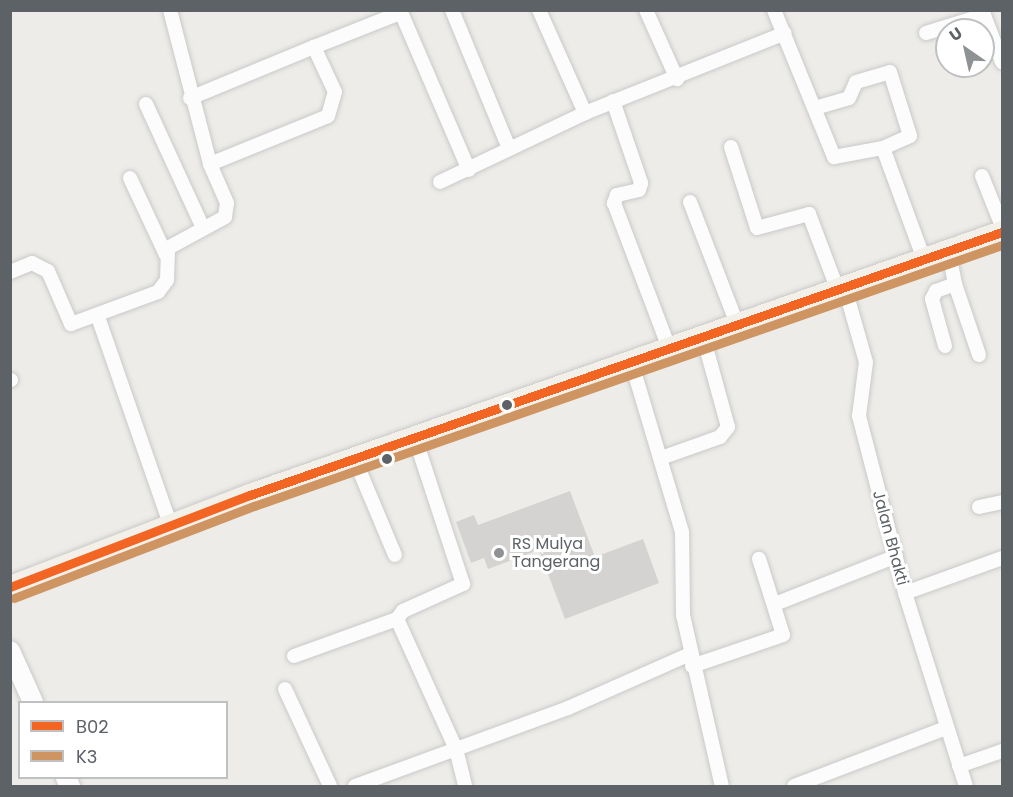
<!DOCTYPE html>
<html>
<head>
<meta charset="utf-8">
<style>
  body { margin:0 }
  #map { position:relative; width:1013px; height:797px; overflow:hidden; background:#edece8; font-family:Poppins,sans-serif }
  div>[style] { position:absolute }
  .building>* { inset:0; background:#d4d3d1 }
  .roads { filter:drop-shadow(0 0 2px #c9c9c9) drop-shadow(0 0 2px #c9c9c9) }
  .minor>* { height:14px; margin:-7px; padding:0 7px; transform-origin:7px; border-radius:7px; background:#fcfcfc }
  .secondary>* { height:20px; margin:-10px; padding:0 10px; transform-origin:10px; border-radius:10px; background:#fcfcfc }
  .primary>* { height:22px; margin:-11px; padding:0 11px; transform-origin:11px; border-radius:11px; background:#f3f0e9 }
  .bus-1>* { height:9px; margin:-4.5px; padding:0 4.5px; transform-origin:4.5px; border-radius:4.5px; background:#f26522 }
  .bus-2>* { height:9px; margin:-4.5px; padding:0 4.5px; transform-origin:4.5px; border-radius:4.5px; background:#ce9462 }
  .dots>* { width:16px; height:16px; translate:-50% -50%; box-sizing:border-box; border:3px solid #fff; border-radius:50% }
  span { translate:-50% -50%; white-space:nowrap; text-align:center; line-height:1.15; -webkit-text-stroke:6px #fff; paint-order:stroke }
  .street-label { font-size:16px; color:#5d6267 }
  .poi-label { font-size:16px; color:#5d6267 }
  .left { translate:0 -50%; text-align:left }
  .frame { position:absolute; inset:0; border:12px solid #5d6267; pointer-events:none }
  .legend { position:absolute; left:18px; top:701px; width:210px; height:78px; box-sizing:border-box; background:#fff; border:2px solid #bec0c2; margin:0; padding:8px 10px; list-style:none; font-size:18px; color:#5d6267 }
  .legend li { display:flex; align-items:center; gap:12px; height:30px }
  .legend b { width:30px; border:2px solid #bec0c2 }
  .north { position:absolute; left:935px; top:18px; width:60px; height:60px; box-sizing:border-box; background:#fff; border:2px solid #bec0c2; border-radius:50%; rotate:326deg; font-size:16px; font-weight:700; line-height:24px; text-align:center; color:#5d6267 }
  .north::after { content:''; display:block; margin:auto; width:21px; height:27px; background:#8f9294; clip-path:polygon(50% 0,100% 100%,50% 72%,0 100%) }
</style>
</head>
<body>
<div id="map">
  <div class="building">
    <div style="clip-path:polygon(570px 491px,595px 557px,643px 539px,659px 583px,565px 619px,539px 550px,488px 569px,484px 558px,471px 563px,456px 522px,474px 515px,478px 525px)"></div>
  </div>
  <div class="roads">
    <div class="minor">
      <div style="left:170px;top:10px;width:159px;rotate:75.4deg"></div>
      <div style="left:210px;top:164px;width:127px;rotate:-22.1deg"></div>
      <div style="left:328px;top:116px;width:25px;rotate:-74deg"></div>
      <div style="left:335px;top:92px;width:50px;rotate:-115deg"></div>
      <div style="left:314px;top:47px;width:92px;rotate:-21.6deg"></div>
      <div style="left:400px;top:10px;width:174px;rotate:66.7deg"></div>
      <div style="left:452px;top:10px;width:149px;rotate:67.6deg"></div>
      <div style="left:539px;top:10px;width:113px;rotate:65.9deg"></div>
      <div style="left:646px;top:10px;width:76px;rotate:65.8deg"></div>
      <div style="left:774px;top:10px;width:159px;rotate:67.8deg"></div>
      <div style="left:834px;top:157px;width:50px;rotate:-10.4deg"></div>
      <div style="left:883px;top:148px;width:116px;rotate:69.8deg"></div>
      <div style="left:982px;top:10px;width:56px;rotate:69deg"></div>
      <div style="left:926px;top:33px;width:61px;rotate:-17.2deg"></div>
      <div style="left:190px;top:98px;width:134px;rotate:-22.4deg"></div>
      <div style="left:613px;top:101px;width:87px;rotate:71.1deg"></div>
      <div style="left:641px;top:183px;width:7px;rotate:106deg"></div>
      <div style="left:639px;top:190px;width:23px;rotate:167deg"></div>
      <div style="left:617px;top:195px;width:9px;rotate:111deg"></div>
      <div style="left:614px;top:203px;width:155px;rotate:69.2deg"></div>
      <div style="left:146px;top:104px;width:136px;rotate:65.3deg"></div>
      <div style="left:815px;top:108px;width:35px;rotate:-16deg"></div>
      <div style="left:849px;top:98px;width:17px;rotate:-66deg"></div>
      <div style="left:856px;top:82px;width:35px;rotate:-16deg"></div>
      <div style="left:890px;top:72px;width:67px;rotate:72.6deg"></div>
      <div style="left:910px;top:136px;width:30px;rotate:156deg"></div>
      <div style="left:731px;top:147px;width:85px;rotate:72.2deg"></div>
      <div style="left:757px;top:228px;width:54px;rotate:-15.1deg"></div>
      <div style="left:809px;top:214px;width:79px;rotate:69.3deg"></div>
      <div style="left:982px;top:176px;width:54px;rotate:68.2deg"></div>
      <div style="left:130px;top:178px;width:85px;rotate:64.9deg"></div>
      <div style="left:440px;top:182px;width:161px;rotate:-25.4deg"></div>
      <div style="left:585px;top:113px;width:215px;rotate:-21.8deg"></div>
      <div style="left:690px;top:202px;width:131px;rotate:68.9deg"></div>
      <div style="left:10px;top:272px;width:24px;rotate:-22deg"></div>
      <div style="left:32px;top:263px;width:18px;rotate:27deg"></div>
      <div style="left:48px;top:271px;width:58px;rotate:66.5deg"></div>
      <div style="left:71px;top:324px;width:93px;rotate:-20.2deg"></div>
      <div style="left:158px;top:292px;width:15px;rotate:-53deg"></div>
      <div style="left:167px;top:280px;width:32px;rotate:-88deg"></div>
      <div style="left:168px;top:248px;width:65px;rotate:-28.5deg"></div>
      <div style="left:225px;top:217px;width:14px;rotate:-82deg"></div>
      <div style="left:227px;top:203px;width:43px;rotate:-113.6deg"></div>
      <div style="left:955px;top:284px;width:75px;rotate:71.3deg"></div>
      <div style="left:844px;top:285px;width:80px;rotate:74.1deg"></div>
      <div style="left:866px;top:362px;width:54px;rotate:97.4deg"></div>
      <div style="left:859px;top:416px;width:183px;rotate:75.4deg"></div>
      <div style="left:905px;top:593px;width:202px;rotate:72.5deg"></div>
      <div style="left:98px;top:317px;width:219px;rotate:70.8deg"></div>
      <div style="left:945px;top:346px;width:49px;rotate:-105.5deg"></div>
      <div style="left:932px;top:299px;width:9px;rotate:-63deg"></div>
      <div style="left:936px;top:291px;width:20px;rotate:-20deg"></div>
      <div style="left:955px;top:284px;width:37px;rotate:-101deg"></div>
      <div style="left:631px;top:361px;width:178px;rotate:73.4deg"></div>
      <div style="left:682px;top:532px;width:83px;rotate:89.3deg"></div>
      <div style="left:683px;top:615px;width:175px;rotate:77.2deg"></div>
      <div style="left:10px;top:380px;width:1px"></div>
      <div style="left:661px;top:458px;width:63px;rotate:-19.6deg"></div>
      <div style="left:720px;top:437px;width:13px;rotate:-51deg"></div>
      <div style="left:728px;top:427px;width:94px;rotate:-105.4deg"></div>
      <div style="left:355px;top:460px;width:103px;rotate:67.2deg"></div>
      <div style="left:979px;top:507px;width:24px;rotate:-12deg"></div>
      <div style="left:905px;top:593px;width:103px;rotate:-19.8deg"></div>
      <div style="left:775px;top:604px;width:130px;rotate:-21.6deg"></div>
      <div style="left:397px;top:619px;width:143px;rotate:65.6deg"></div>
      <div style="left:456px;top:749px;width:38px;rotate:76deg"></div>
      <div style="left:294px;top:656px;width:109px;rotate:-19.8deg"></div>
      <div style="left:397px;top:619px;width:10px;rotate:-53deg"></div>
      <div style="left:403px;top:611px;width:66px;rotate:-24.2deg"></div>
      <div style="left:463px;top:584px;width:154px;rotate:-108.2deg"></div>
      <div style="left:692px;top:666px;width:96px;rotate:-18.8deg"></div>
      <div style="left:783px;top:635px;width:80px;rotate:-107.5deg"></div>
      <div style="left:285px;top:689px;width:107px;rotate:65.1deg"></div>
      <div style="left:959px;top:766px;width:46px;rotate:-19.2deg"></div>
      <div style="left:355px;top:786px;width:227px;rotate:-20.1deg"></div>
      <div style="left:568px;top:708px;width:133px;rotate:-23.9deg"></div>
      <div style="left:794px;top:786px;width:163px;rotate:-20.9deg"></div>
    </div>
    <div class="secondary">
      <div style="left:10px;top:651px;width:56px;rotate:65.7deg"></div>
      <div style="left:66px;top:778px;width:9px;rotate:63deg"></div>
    </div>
    <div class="primary">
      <div style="left:10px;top:587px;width:257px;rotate:-21deg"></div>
      <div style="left:250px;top:495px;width:797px;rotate:-19.28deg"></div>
    </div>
  </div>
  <div class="bus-1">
    <div style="left:10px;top:587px;width:257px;rotate:-21deg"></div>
    <div style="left:250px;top:495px;width:797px;rotate:-19.28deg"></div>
  </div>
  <div class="bus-2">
    <div style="left:14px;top:598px;width:257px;rotate:-21deg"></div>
    <div style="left:254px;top:506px;width:792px;rotate:-19.24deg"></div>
  </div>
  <div class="dots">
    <div style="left:507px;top:405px;background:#5d6267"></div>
    <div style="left:387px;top:459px;background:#5d6267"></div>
    <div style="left:499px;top:553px;background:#8f9294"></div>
  </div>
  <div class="street-label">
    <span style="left:890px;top:538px;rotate:75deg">Jalan Bhakti</span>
  </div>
  <div class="poi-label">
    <span class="left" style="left:512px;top:553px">RS Mulya<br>Tangerang</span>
  </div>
  <div class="frame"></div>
  <ul class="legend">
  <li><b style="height:8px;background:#f26522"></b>B02</li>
  <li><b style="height:8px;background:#ce9462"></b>K3</li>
  </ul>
  <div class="north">U</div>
</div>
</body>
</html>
